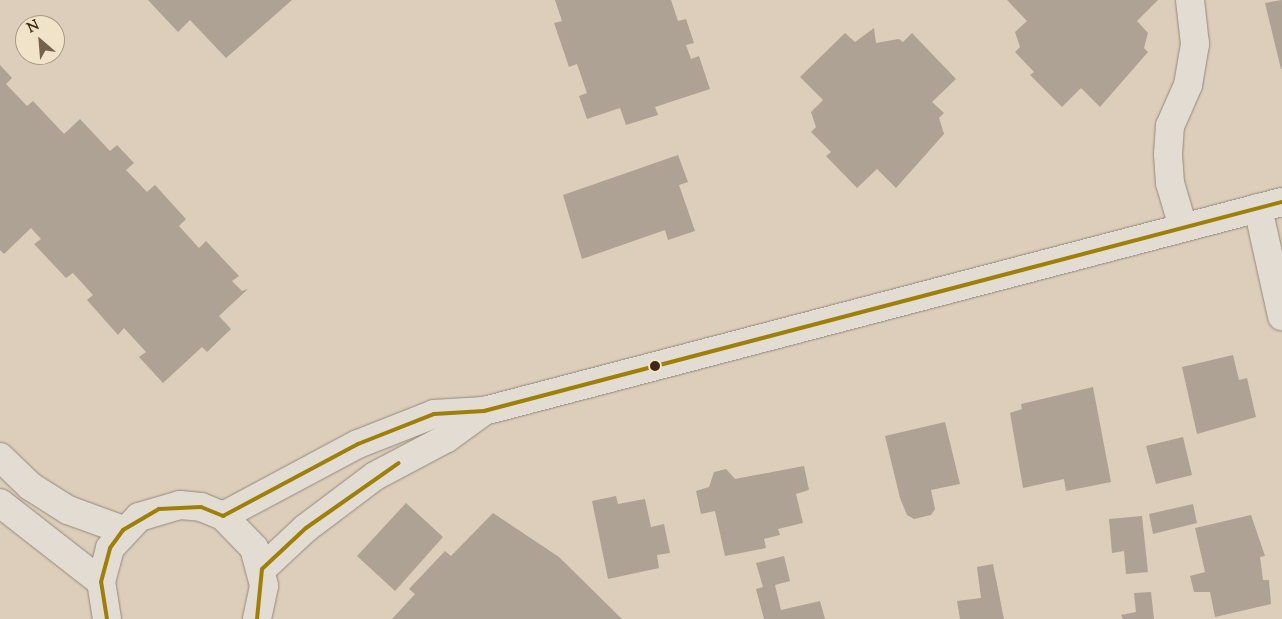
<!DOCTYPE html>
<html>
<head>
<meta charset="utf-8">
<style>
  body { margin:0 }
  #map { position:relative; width:1282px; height:619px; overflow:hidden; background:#dcceba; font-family:"Sorts Mill Goudy",serif }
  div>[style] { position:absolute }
  .building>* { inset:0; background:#ada293 }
  .roads { filter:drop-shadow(0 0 1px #94897b) drop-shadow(0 0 1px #94897b) }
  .minor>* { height:28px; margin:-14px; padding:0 14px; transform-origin:14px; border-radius:14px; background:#e3dcd3 }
  .secondary>* { height:28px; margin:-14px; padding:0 14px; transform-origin:14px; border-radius:14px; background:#e3dcd3 }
  .bus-1>* { height:4px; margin:-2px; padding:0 2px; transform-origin:2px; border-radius:2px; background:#9e8008 }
  .dots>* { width:14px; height:14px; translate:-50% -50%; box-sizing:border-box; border:2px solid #f1e2ca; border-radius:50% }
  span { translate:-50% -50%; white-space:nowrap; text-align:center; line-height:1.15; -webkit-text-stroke:4px #f1e2ca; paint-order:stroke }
  .north { position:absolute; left:15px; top:15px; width:50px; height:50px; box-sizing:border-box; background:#f1e2ca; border:1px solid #aa9880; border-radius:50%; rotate:333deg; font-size:14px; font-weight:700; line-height:20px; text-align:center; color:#3f2811 }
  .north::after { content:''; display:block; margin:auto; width:18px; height:22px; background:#76624c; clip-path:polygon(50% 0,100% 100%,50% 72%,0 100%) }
</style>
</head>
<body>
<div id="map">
  <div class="building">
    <div style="clip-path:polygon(148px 0,292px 0,226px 58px,190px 20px,178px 32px)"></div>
    <div style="clip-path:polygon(555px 0,671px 0,678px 21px,686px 19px,694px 43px,686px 45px,691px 59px,699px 56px,710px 89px,655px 107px,658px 115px,626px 125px,620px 108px,587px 119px,579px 96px,587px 93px,577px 64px,569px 67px,554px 23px,562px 21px)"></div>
    <div style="clip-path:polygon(1007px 0,1158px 0,1137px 21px,1148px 33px,1144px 48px,1148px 52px,1100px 107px,1081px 88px,1062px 107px,1030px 75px,1034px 72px,1015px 52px,1020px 47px,1015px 32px,1027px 21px)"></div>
    <div style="clip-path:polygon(1282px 0,1282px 69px,1281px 69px,1265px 3px)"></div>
    <div style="clip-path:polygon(874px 28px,876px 43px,899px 39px,903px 42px,912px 33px,956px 79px,932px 102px,944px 113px,939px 118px,944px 134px,896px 188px,877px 169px,857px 188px,826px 156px,831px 152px,811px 132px,816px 127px,811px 112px,823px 100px,800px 77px,845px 33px,855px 42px)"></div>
    <div style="clip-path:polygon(0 65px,12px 78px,6px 84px,27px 106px,33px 101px,64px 134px,80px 119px,110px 151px,117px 145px,134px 163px,126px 170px,147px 192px,155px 185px,186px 219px,179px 226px,199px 248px,206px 241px,239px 276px,232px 281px,242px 291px,248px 289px,219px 316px,231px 329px,207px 352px,202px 347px,163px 383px,139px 357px,146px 352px,124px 328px,118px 335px,87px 300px,93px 295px,73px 273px,66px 278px,34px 244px,41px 239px,31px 228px,4px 254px,0 250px)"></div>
    <div style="clip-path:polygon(678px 155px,688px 182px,679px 185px,695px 231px,668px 240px,665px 230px,582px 259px,563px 195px)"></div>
    <div style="clip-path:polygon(1233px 355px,1239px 380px,1247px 378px,1256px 417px,1197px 434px,1182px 367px)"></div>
    <div style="clip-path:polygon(1093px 387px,1111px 482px,1066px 491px,1064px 479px,1023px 488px,1010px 413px,1022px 409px,1021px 404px)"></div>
    <div style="clip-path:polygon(945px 422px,960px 484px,931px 490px,935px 509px,931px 515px,914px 519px,907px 515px,900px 498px,885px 436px)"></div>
    <div style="clip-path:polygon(1183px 437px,1192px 475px,1156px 484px,1146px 446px)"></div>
    <div style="clip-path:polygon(804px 466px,809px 490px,796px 494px,803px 523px,778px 529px,780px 535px,764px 539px,766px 548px,725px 556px,715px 511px,701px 514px,696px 491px,709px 487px,714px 472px,726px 469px,735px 479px)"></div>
    <div style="clip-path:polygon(616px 496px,618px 504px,645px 499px,651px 527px,664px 524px,670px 553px,657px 555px,659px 568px,608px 579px,592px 501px)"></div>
    <div style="clip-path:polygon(406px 503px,443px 537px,395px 591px,357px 556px)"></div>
    <div style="clip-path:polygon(1193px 504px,1197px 523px,1153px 534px,1149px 514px)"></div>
    <div style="clip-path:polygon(493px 513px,559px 557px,622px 619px,392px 619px,415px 594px,409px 589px,445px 551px,451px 556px)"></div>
    <div style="clip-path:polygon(1251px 515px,1265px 556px,1260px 557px,1263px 580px,1269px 580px,1271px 604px,1215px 617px,1210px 592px,1194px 592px,1190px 576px,1205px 572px,1195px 528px)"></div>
    <div style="clip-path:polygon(1142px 516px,1148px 572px,1126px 574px,1124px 551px,1112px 553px,1109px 519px)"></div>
    <div style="clip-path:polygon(784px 556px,790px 581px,775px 585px,781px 610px,820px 601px,825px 619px,764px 619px,756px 589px,763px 587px,756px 563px)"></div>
    <div style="clip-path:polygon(993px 564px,1004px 619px,960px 619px,957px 601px,981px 598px,977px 567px)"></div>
    <div style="clip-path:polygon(1151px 592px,1154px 619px,1123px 619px,1121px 615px,1136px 612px,1134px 593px)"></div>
  </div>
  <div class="roads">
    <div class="minor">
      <div style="left:1258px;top:208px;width:111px;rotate:77.5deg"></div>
      <div style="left:1183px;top:227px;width:46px;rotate:-106.5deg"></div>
      <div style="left:1170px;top:183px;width:29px;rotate:-94deg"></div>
      <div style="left:1168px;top:154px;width:28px;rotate:-86deg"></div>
      <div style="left:1170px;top:126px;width:45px;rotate:-66.3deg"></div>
      <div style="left:1188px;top:85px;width:42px;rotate:-80.3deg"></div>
      <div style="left:1195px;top:44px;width:44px;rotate:-96.5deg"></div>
    </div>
    <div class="secondary">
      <div style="left:0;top:457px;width:42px;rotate:44deg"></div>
      <div style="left:30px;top:486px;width:45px;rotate:32.3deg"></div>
      <div style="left:68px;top:510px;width:59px;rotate:20deg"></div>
      <div style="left:0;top:503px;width:128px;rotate:38deg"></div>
      <div style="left:223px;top:516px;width:153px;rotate:-28.1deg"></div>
      <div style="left:358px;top:444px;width:82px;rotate:-21.5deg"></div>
      <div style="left:434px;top:414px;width:50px;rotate:-3.4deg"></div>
      <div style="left:484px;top:411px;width:825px;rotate:-14.68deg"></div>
      <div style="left:262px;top:569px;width:60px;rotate:-43deg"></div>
      <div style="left:306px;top:528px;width:86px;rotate:-37deg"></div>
      <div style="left:375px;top:476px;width:81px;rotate:-27.8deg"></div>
      <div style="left:447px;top:438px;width:46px;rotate:-36.1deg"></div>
      <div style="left:107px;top:619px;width:37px;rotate:-99deg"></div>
      <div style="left:101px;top:582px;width:35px;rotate:-75deg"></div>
      <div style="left:110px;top:548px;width:42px;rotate:-46.9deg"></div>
      <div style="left:139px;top:517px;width:43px;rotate:-16.3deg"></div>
      <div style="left:180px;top:505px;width:21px;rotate:5deg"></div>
      <div style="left:201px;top:507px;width:24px;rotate:22deg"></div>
      <div style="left:223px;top:516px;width:45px;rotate:45.9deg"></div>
      <div style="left:254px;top:548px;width:39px;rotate:75deg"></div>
      <div style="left:264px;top:586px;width:34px;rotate:102deg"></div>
    </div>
  </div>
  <div class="bus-1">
    <div style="left:107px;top:619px;width:37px;rotate:-99deg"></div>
    <div style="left:101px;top:582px;width:35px;rotate:-75deg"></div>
    <div style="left:110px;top:548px;width:22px;rotate:-54deg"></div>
    <div style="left:123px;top:530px;width:42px;rotate:-30.3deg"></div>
    <div style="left:159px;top:509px;width:42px;rotate:-2.7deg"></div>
    <div style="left:201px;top:507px;width:24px;rotate:22deg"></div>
    <div style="left:223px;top:516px;width:153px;rotate:-28.1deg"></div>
    <div style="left:358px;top:444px;width:82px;rotate:-21.5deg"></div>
    <div style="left:434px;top:414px;width:50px;rotate:-3.4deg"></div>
    <div style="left:484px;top:411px;width:825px;rotate:-14.68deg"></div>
    <div style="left:257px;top:619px;width:50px;rotate:-84.3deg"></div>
    <div style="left:262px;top:569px;width:60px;rotate:-43deg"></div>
    <div style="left:306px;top:528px;width:113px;rotate:-35deg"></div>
  </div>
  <div class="dots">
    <div style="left:655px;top:366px;background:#3f2811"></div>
  </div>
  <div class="north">N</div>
</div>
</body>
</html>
